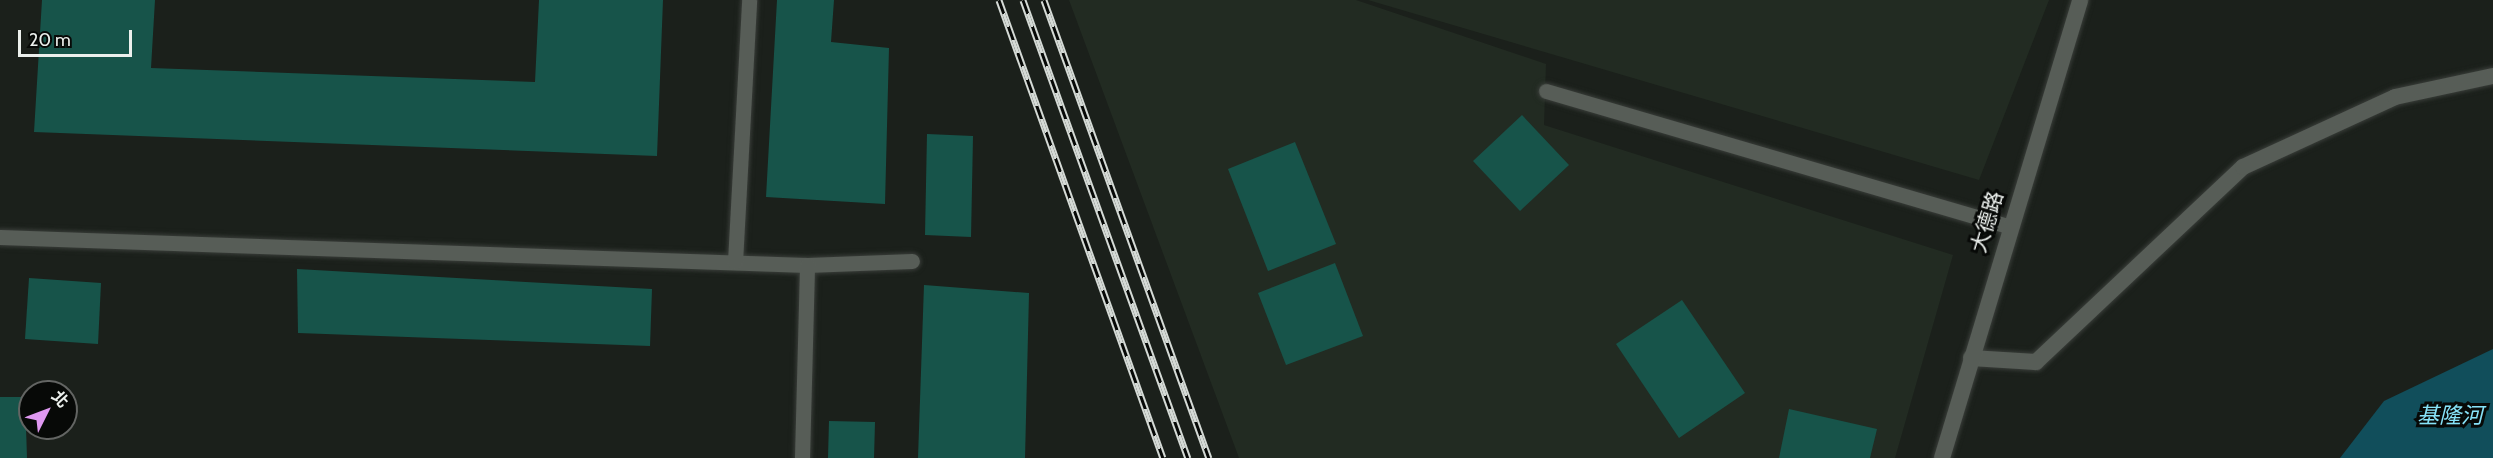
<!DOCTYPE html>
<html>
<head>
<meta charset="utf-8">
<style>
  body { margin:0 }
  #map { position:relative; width:2493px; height:458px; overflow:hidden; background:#1b201b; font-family:Cabin,"Noto Sans TC",sans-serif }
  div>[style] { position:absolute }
  .built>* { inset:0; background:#222b22 }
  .water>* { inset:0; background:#114e5b }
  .building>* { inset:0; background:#17544a }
  .roads { filter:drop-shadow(0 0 2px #393d39) drop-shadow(0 0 2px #393d39) }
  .service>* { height:15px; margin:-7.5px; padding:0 7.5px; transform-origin:7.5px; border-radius:7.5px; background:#575d57 }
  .minor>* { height:16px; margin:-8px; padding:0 8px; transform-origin:8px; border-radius:8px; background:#575d57 }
  .rail>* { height:7px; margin-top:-3.5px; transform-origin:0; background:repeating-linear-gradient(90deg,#070907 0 14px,#d5dad6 0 28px); box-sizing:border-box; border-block:2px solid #d5dad6 }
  span { translate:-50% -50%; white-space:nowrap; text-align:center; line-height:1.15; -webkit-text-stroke:6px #070907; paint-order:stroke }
  .street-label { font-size:21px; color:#ecf0ed }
  .water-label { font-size:22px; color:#87e2f8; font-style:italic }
  .north { position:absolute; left:18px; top:380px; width:60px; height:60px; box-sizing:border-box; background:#070907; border:2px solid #636563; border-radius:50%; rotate:48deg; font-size:16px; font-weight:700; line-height:24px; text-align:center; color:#ecf0ed }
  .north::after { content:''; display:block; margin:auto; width:21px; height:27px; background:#df98f1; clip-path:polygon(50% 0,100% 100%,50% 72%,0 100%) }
  .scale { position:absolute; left:18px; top:30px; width:114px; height:27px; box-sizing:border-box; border:3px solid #ecf0ed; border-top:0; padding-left:8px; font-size:18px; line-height:21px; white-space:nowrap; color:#ecf0ed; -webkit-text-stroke:4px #070907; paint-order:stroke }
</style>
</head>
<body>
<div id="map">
  <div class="built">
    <div style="clip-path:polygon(1069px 0,1356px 0,1546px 64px,1544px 125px,1953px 255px,1895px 458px,1239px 458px)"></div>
    <div style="clip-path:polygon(1368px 0,2049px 0,1979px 180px)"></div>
  </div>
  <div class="water">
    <div style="clip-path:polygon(2493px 349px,2493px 458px,2340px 458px,2384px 401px)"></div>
  </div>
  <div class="building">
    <div style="clip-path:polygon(42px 0,155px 0,151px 68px,535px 82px,539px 0,663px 0,657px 156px,34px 132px)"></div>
    <div style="clip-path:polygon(777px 0,834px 0,831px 42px,889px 48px,885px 204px,766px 197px)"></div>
    <div style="clip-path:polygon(1522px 115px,1569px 165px,1520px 211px,1473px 161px)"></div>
    <div style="clip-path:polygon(927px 134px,973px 136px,971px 237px,925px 235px)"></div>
    <div style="clip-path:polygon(1295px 142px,1336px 244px,1268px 271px,1228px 169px)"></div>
    <div style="clip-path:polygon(1335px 263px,1363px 336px,1286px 365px,1258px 293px)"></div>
    <div style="clip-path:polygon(297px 269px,652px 289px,650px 346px,298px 333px)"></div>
    <div style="clip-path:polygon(29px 278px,101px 283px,98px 344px,25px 339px)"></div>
    <div style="clip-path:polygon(924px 285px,1029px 293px,1025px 458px,918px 458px)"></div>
    <div style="clip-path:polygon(1682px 300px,1745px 393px,1679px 438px,1616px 344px)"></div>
    <div style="clip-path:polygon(0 397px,25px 397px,27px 458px,0 458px)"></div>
    <div style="clip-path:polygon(1789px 409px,1877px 429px,1870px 458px,1779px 458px)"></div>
    <div style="clip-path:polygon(829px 421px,875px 422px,874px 458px,828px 458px)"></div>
  </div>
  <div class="roads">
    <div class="service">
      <div style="left:1546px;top:91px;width:482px;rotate:16.3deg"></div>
      <div style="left:0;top:237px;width:807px;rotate:1.99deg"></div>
      <div style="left:807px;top:265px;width:105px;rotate:-2.2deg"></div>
      <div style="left:735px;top:262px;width:262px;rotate:-86.9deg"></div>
      <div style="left:802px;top:458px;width:193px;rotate:-88.5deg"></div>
    </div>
    <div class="minor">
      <div style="left:1971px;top:358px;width:65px;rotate:3.5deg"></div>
      <div style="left:2036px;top:362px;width:284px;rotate:-43.3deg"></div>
      <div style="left:2243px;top:167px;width:167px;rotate:-24.7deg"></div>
      <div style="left:2395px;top:97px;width:100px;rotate:-12.1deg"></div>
      <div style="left:1942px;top:458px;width:478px;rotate:-73.2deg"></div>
    </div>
  </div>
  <div class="rail">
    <div style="left:999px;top:0;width:486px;rotate:70.3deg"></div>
    <div style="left:1023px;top:0;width:487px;rotate:70.2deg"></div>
    <div style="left:1044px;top:0;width:487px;rotate:70.2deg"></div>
  </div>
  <div class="street-label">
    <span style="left:1987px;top:222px;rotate:-73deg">大德路</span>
  </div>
  <div class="water-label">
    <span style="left:2450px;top:416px">基隆河</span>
  </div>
  <div class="north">北</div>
  <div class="scale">20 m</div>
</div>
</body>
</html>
